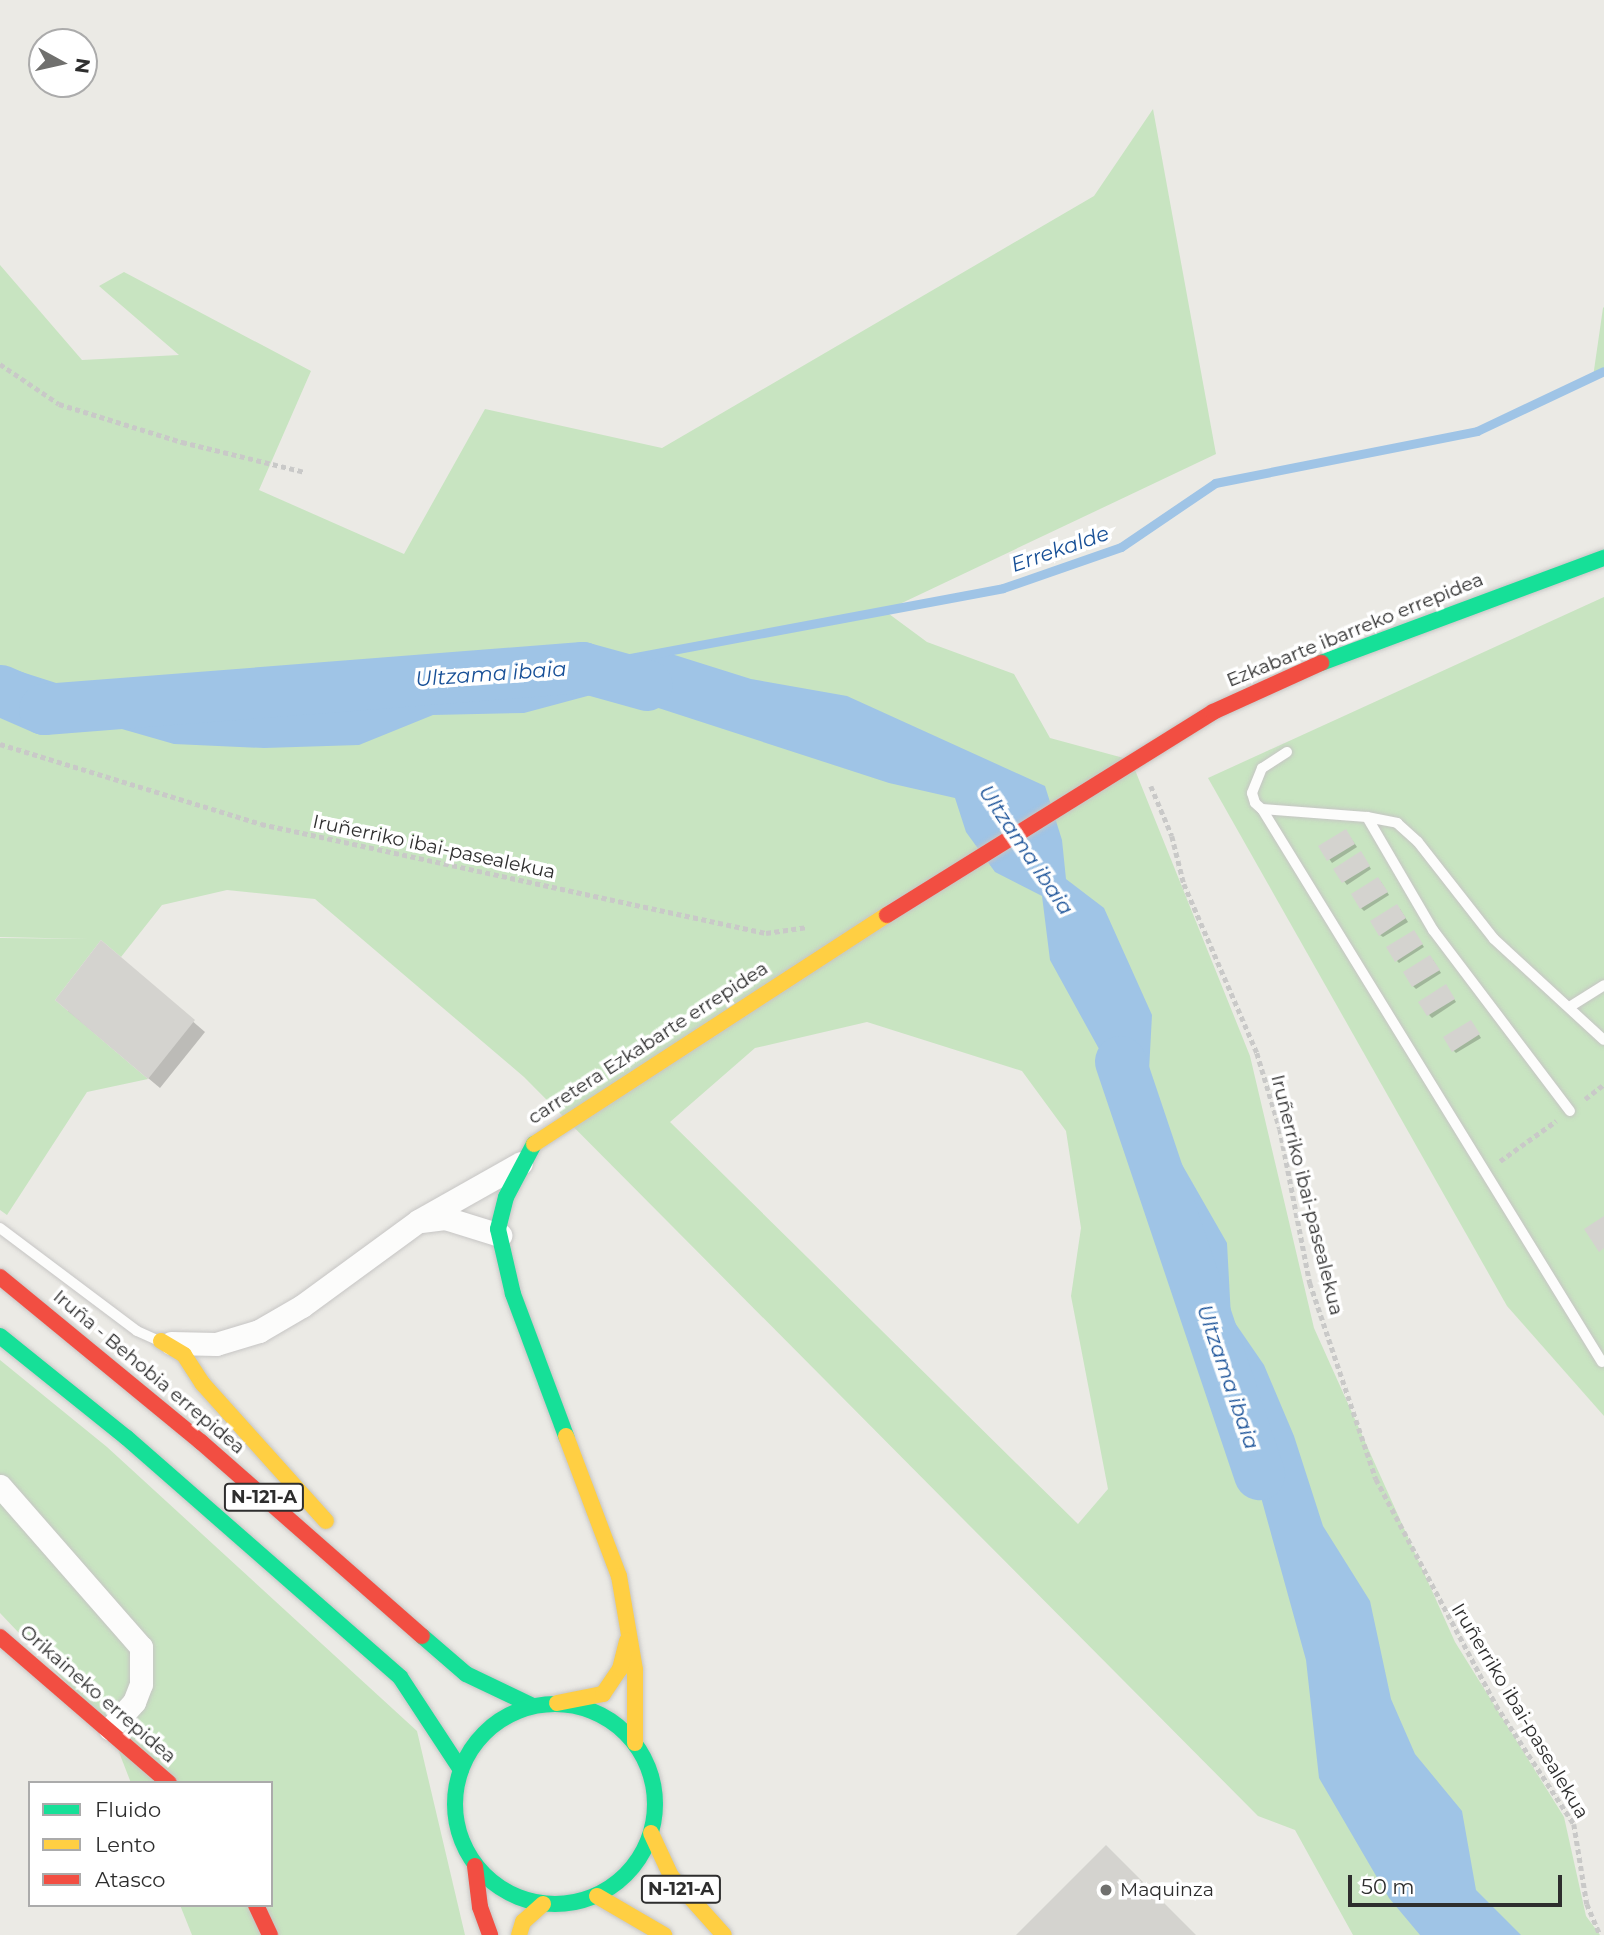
<!DOCTYPE html>
<html>
<head>
<meta charset="utf-8">
<style>
  body { margin:0 }
  #map { position:relative; width:1604px; height:1935px; overflow:hidden; background:#ebeae5; font-family:Montserrat,sans-serif }
  div>[style] { position:absolute }
  .green>* { inset:0; background:#c8e4c1 }
  .water>* { inset:0; background:#9fc4e6 }
  .shadow>* { inset:0; background:#0003 }
  .stream>* { height:9px; margin:-4.5px; padding:0 4.5px; transform-origin:4.5px; border-radius:4.5px; background:#9fc4e6 }
  .river>* { height:51px; margin:-25.5px; padding:0 25.5px; transform-origin:25.5px; border-radius:25.5px; background:#9fc4e6 }
  .building>* { inset:0; background:#d4d3cf }
  .path>* { height:4.5px; margin-top:-2.25px; transform-origin:0; background:repeating-linear-gradient(90deg,#c9c9c8 0 5px,transparent 0 8.5px) }
  .roads { filter:drop-shadow(0 0 2px #c6c5c4) drop-shadow(0 0 2px #c6c5c4) }
  .lane>* { height:10px; margin:-5px; padding:0 5px; transform-origin:5px; border-radius:5px; background:#fcfcfb }
  .street>* { height:23px; margin:-11.5px; padding:0 11.5px; transform-origin:11.5px; border-radius:11.5px; background:#fcfcfb }
  .fast>* { height:16px; margin:-8px; padding:0 8px; transform-origin:8px; border-radius:8px; background:#16e098 }
  .fast>.ring { margin:-8px; padding:0; box-sizing:content-box; background:none; border:16px solid #16e098; border-radius:50% }
  .slow>* { height:16px; margin:-8px; padding:0 8px; transform-origin:8px; border-radius:8px; background:#ffcf43 }
  .jam>* { height:16px; margin:-8px; padding:0 8px; transform-origin:8px; border-radius:8px; background:#f24e42 }
  .dots>* { width:19px; height:19px; translate:-50% -50%; box-sizing:border-box; border:4px solid #fff; border-radius:50% }
  span { translate:-50% -50%; white-space:nowrap; text-align:center; line-height:1.15; -webkit-text-stroke:7px #fff; paint-order:stroke }
  .shield-label span { padding:2px 5px; background:#fff; border:2px solid; border-radius:5px; -webkit-text-stroke-width:0 }
  .shield-label { font-size:18px; color:#2e2e2e; font-weight:700 }
  .street-label { font-size:19px; color:#2e2e2e }
  .poi-label { font-size:19px; color:#2e2e2e }
  .left { translate:0 -50%; text-align:left }
  .water-label { font-size:21px; color:#185097; font-style:italic }
  .legend { position:absolute; left:28px; top:1781px; width:245px; height:126px; box-sizing:border-box; background:#fff; border:2px solid #ababab; margin:0; padding:9px 12px; list-style:none; font-size:21px; color:#2e2e2e }
  .legend li { display:flex; align-items:center; gap:14px; height:35px }
  .legend b { width:35px; border:2px solid #ababab }
  .north { position:absolute; left:28px; top:28px; width:70px; height:70px; box-sizing:border-box; background:#fff; border:2px solid #ababab; border-radius:50%; rotate:98deg; font-size:19px; font-weight:700; line-height:28px; text-align:center; color:#2e2e2e }
  .north::after { content:''; display:block; margin:auto; width:24px; height:32px; background:#70706e; clip-path:polygon(50% 0,100% 100%,50% 72%,0 100%) }
  .scale { position:absolute; left:1348px; top:1875px; width:214px; height:32px; box-sizing:border-box; border:4px solid #2e2e2e; border-top:0; padding-left:9px; font-size:21px; line-height:24px; white-space:nowrap; color:#2e2e2e; -webkit-text-stroke:5px #fff; paint-order:stroke }
</style>
</head>
<body>
<div id="map">
  <div class="green">
    <div style="clip-path:polygon(evenodd,1153px 109px,1216px 454px,885px 611px,927px 642px,1014px 674px,1050px 738px,1131px 760px,1250px 1056px,1314px 1328px,1455px 1642px,1564px 1817px,1586px 1916px,1600px 1935px,1353px 1935px,1295px 1830px,1258px 1816px,524px 1077px,315px 899px,227px 890px,162px 905px,121px 957px,101px 940px,55px 1000px,148px 1079px,87px 1092px,7px 1215px,0 1210px,0 938px,90px 939px,0 937px,0 265px,82px 360px,179px 355px,99px 286px,124px 272px,311px 371px,259px 490px,404px 554px,485px 409px,662px 448px,1094px 196px,1153px 109px,867px 1022px,1022px 1071px,1066px 1131px,1081px 1228px,1071px 1296px,1108px 1489px,1078px 1524px,670px 1122px,755px 1048px,867px 1022px)"></div>
    <div style="clip-path:polygon(1604px 307px,1604px 374px,1593px 377px,1603px 308px)"></div>
    <div style="clip-path:polygon(1604px 597px,1604px 1416px,1507px 1306px,1208px 778px)"></div>
    <div style="clip-path:polygon(0 1360px,107px 1447px,417px 1731px,465px 1935px,192px 1935px,180px 1905px,271px 1905px,271px 1783px,131px 1783px,110px 1729px,0 1613px)"></div>
  </div>
  <div class="water">
    <div style="clip-path:polygon(662px 651px,751px 679px,847px 696px,1045px 786px,1062px 840px,1066px 879px,1104px 908px,1152px 1015px,1149px 1071px,1180px 1161px,1227px 1243px,1231px 1317px,1264px 1365px,1294px 1436px,1323px 1526px,1370px 1601px,1391px 1699px,1415px 1754px,1462px 1811px,1476px 1890px,1521px 1935px,1420px 1935px,1389px 1898px,1319px 1778px,1306px 1660px,1236px 1407px,1142px 1127px,1050px 960px,1042px 896px,995px 872px,966px 832px,955px 798px,889px 783px,606px 691px,524px 713px,433px 715px,359px 745px,264px 748px,174px 744px,0 694px,0 665px,78px 690px,179px 699px,582px 667px)"></div>
  </div>
  <div class="shadow">
    <div style="clip-path:polygon(1348px 834px,1357px 847px,1332px 863px,1321px 847px)"></div>
    <div style="clip-path:polygon(1363px 856px,1371px 869px,1347px 885px,1335px 869px)"></div>
    <div style="clip-path:polygon(1381px 882px,1389px 895px,1364px 911px,1361px 908px)"></div>
    <div style="clip-path:polygon(1400px 909px,1408px 922px,1383px 937px,1380px 935px)"></div>
    <div style="clip-path:polygon(1416px 935px,1424px 947px,1399px 963px,1397px 961px)"></div>
    <div style="clip-path:polygon(101px 942px,205px 1032px,160px 1088px,68px 1011px)"></div>
    <div style="clip-path:polygon(1433px 960px,1441px 973px,1416px 989px,1413px 986px)"></div>
    <div style="clip-path:polygon(1448px 989px,1456px 1002px,1432px 1018px,1429px 1015px)"></div>
    <div style="clip-path:polygon(1473px 1025px,1481px 1038px,1456px 1053px,1453px 1050px)"></div>
  </div>
  <div class="stream">
    <div style="left:582px;top:667px;width:428px;rotate:-10.6deg"></div>
    <div style="left:1003px;top:588px;width:125px;rotate:-19.2deg"></div>
    <div style="left:1121px;top:547px;width:114px;rotate:-34.2deg"></div>
    <div style="left:1215px;top:483px;width:267px;rotate:-11.2deg"></div>
    <div style="left:1477px;top:431px;width:140px;rotate:-25.3deg"></div>
  </div>
  <div class="river">
    <div style="left:0;top:690px;width:48px;rotate:23.4deg"></div>
    <div style="left:44px;top:709px;width:540px;rotate:-4.46deg"></div>
    <div style="left:582px;top:667px;width:67px;rotate:15.5deg"></div>
    <div style="left:1120px;top:1061px;width:436px;rotate:71.4deg"></div>
  </div>
  <div class="building">
    <div style="clip-path:polygon(1346px 829px,1355px 844px,1327px 861px,1318px 846px)"></div>
    <div style="clip-path:polygon(1361px 851px,1370px 866px,1342px 883px,1333px 869px)"></div>
    <div style="clip-path:polygon(1378px 877px,1388px 892px,1360px 909px,1351px 894px)"></div>
    <div style="clip-path:polygon(1397px 904px,1406px 918px,1379px 936px,1370px 921px)"></div>
    <div style="clip-path:polygon(1414px 930px,1423px 944px,1395px 962px,1386px 947px)"></div>
    <div style="clip-path:polygon(101px 940px,195px 1020px,148px 1079px,55px 1000px)"></div>
    <div style="clip-path:polygon(1430px 955px,1440px 970px,1412px 987px,1403px 972px)"></div>
    <div style="clip-path:polygon(1446px 984px,1455px 999px,1427px 1016px,1418px 1002px)"></div>
    <div style="clip-path:polygon(1471px 1020px,1480px 1034px,1452px 1052px,1443px 1037px)"></div>
    <div style="clip-path:polygon(1604px 1216px,1604px 1248px,1599px 1252px,1584px 1229px)"></div>
    <div style="clip-path:polygon(1106px 1845px,1196px 1935px,1016px 1935px)"></div>
  </div>
  <div class="path">
    <div style="left:0;top:364px;width:71px;rotate:34.1deg"></div>
    <div style="left:59px;top:404px;width:129px;rotate:17.2deg"></div>
    <div style="left:182px;top:442px;width:127px;rotate:13.7deg"></div>
    <div style="left:0;top:744px;width:273px;rotate:17deg"></div>
    <div style="left:261px;top:824px;width:517px;rotate:12.18deg"></div>
    <div style="left:766px;top:933px;width:42px;rotate:-8.1deg"></div>
    <div style="left:1151px;top:786px;width:54px;rotate:67.2deg"></div>
    <div style="left:1172px;top:836px;width:49px;rotate:76deg"></div>
    <div style="left:1184px;top:884px;width:184px;rotate:66.6deg"></div>
    <div style="left:1257px;top:1053px;width:79px;rotate:73.2deg"></div>
    <div style="left:1280px;top:1129px;width:157px;rotate:79deg"></div>
    <div style="left:1310px;top:1283px;width:207px;rotate:71.4deg"></div>
    <div style="left:1376px;top:1479px;width:256px;rotate:62deg"></div>
    <div style="left:1496px;top:1705px;width:142px;rotate:56.8deg"></div>
    <div style="left:1574px;top:1824px;width:81px;rotate:80.8deg"></div>
    <div style="left:1587px;top:1904px;width:34px;rotate:67deg"></div>
    <div style="left:1585px;top:1099px;width:24px;rotate:-38deg"></div>
    <div style="left:1500px;top:1161px;width:69px;rotate:-35.5deg"></div>
  </div>
  <div class="roads">
    <div class="lane">
      <div style="left:1287px;top:752px;width:30px;rotate:147deg"></div>
      <div style="left:1262px;top:768px;width:27px;rotate:112deg"></div>
      <div style="left:1252px;top:793px;width:10px;rotate:73deg"></div>
      <div style="left:1255px;top:803px;width:9px;rotate:41deg"></div>
      <div style="left:1262px;top:809px;width:105px;rotate:4.4deg"></div>
      <div style="left:1367px;top:817px;width:131px;rotate:59.7deg"></div>
      <div style="left:1433px;top:930px;width:227px;rotate:52.9deg"></div>
      <div style="left:1262px;top:809px;width:649px;rotate:58.42deg"></div>
      <div style="left:1367px;top:817px;width:31px;rotate:11deg"></div>
      <div style="left:1397px;top:823px;width:28px;rotate:42deg"></div>
      <div style="left:1418px;top:842px;width:123px;rotate:51.9deg"></div>
      <div style="left:1494px;top:939px;width:149px;rotate:42.6deg"></div>
      <div style="left:1571px;top:1006px;width:39px;rotate:-32deg"></div>
      <div style="left:0;top:1228px;width:171px;rotate:36.9deg"></div>
      <div style="left:137px;top:1331px;width:22px;rotate:24deg"></div>
    </div>
    <div class="street">
      <div style="left:421px;top:1221px;width:24px;rotate:-7deg"></div>
      <div style="left:445px;top:1218px;width:58px;rotate:17.2deg"></div>
      <div style="left:171px;top:1343px;width:45px;rotate:1.3deg"></div>
      <div style="left:216px;top:1344px;width:45px;rotate:-16.8deg"></div>
      <div style="left:259px;top:1331px;width:50px;rotate:-30.2deg"></div>
      <div style="left:302px;top:1306px;width:144px;rotate:-36.2deg"></div>
      <div style="left:418px;top:1221px;width:118px;rotate:-29.4deg"></div>
      <div style="left:0;top:1486px;width:214px;rotate:48.8deg"></div>
      <div style="left:141px;top:1647px;width:37px;rotate:90deg"></div>
      <div style="left:141px;top:1684px;width:19px;rotate:111deg"></div>
      <div style="left:134px;top:1702px;width:36px;rotate:132deg"></div>
    </div>
    <div class="fast">
      <div style="left:1321px;top:663px;width:302px;rotate:-20.4deg"></div>
      <div style="left:534px;top:1144px;width:60px;rotate:117.8deg"></div>
      <div style="left:506px;top:1197px;width:33px;rotate:104deg"></div>
      <div style="left:498px;top:1229px;width:67px;rotate:77deg"></div>
      <div style="left:513px;top:1294px;width:152px;rotate:69.5deg"></div>
      <div style="left:0;top:1336px;width:163px;rotate:38.8deg"></div>
      <div style="left:127px;top:1438px;width:363px;rotate:41.2deg"></div>
      <div style="left:400px;top:1677px;width:111px;rotate:56.7deg"></div>
      <div style="left:422px;top:1636px;width:58px;rotate:40.8deg"></div>
      <div style="left:466px;top:1674px;width:74px;rotate:25.5deg"></div>
      <div class="ring" style="left:455px;top:1704px;width:184px;height:184px"></div>
    </div>
    <div class="slow">
      <div style="left:534px;top:1144px;width:421px;rotate:-33deg"></div>
      <div style="left:161px;top:1341px;width:27px;rotate:31deg"></div>
      <div style="left:184px;top:1355px;width:35px;rotate:57deg"></div>
      <div style="left:203px;top:1384px;width:184px;rotate:48.1deg"></div>
      <div style="left:566px;top:1436px;width:150px;rotate:69.3deg"></div>
      <div style="left:619px;top:1576px;width:95px;rotate:80.3deg"></div>
      <div style="left:635px;top:1670px;width:73px;rotate:90deg"></div>
      <div style="left:557px;top:1703px;width:47px;rotate:-11.1deg"></div>
      <div style="left:603px;top:1694px;width:30px;rotate:-56deg"></div>
      <div style="left:620px;top:1669px;width:29px;rotate:-76deg"></div>
      <div style="left:651px;top:1833px;width:47px;rotate:65.1deg"></div>
      <div style="left:671px;top:1876px;width:79px;rotate:48.1deg"></div>
      <div style="left:597px;top:1896px;width:78px;rotate:30.2deg"></div>
      <div style="left:519px;top:1935px;width:14px;rotate:-73deg"></div>
      <div style="left:523px;top:1922px;width:27px;rotate:-42deg"></div>
    </div>
    <div class="jam">
      <div style="left:887px;top:915px;width:384px;rotate:-31.9deg"></div>
      <div style="left:1213px;top:712px;width:119px;rotate:-24.4deg"></div>
      <div style="left:0;top:1277px;width:260px;rotate:39.4deg"></div>
      <div style="left:201px;top:1442px;width:294px;rotate:41.3deg"></div>
      <div style="left:0;top:1637px;width:223px;rotate:40.8deg"></div>
      <div style="left:475px;top:1866px;width:41px;rotate:83deg"></div>
      <div style="left:480px;top:1907px;width:30px;rotate:70deg"></div>
      <div style="left:256px;top:1905px;width:33px;rotate:65deg"></div>
    </div>
  </div>
  <div class="dots">
    <div style="left:1106px;top:1890px;background:#70706e"></div>
  </div>
  <div class="shield-label">
    <span style="left:264px;top:1497px">N-121-A</span>
    <span style="left:681px;top:1889px">N-121-A</span>
  </div>
  <div class="street-label">
    <span style="left:1355px;top:630px;rotate:-22deg">Ezkabarte ibarreko errepidea</span>
    <span style="left:434px;top:847px;rotate:12deg">Iruñerriko ibai-pasealekua</span>
    <span style="left:648px;top:1043px;rotate:-33deg">carretera Ezkabarte errepidea</span>
    <span style="left:1307px;top:1195px;rotate:76deg">Iruñerriko ibai-pasealekua</span>
    <span style="left:149px;top:1372px;rotate:40deg">Iruña - Behobia errepidea</span>
    <span style="left:98px;top:1694px;rotate:41deg">Orikaineko errepidea</span>
    <span style="left:1520px;top:1711px;rotate:59deg">Iruñerriko ibai-pasealekua</span>
  </div>
  <div class="poi-label">
    <span class="left" style="left:1120px;top:1890px">Maquinza</span>
  </div>
  <div class="water-label">
    <span style="left:1060px;top:549px;rotate:-19deg">Errekalde</span>
    <span style="left:491px;top:674px;rotate:-4deg">Ultzama ibaia</span>
    <span style="left:1026px;top:850px;rotate:56deg">Ultzama ibaia</span>
    <span style="left:1228px;top:1377px;rotate:71deg">Ultzama ibaia</span>
  </div>
  <ul class="legend">
  <li><b style="height:9px;background:#16e098"></b>Fluido</li>
  <li><b style="height:9px;background:#ffcf43"></b>Lento</li>
  <li><b style="height:9px;background:#f24e42"></b>Atasco</li>
  </ul>
  <div class="north">N</div>
  <div class="scale">50 m</div>
</div>
</body>
</html>
